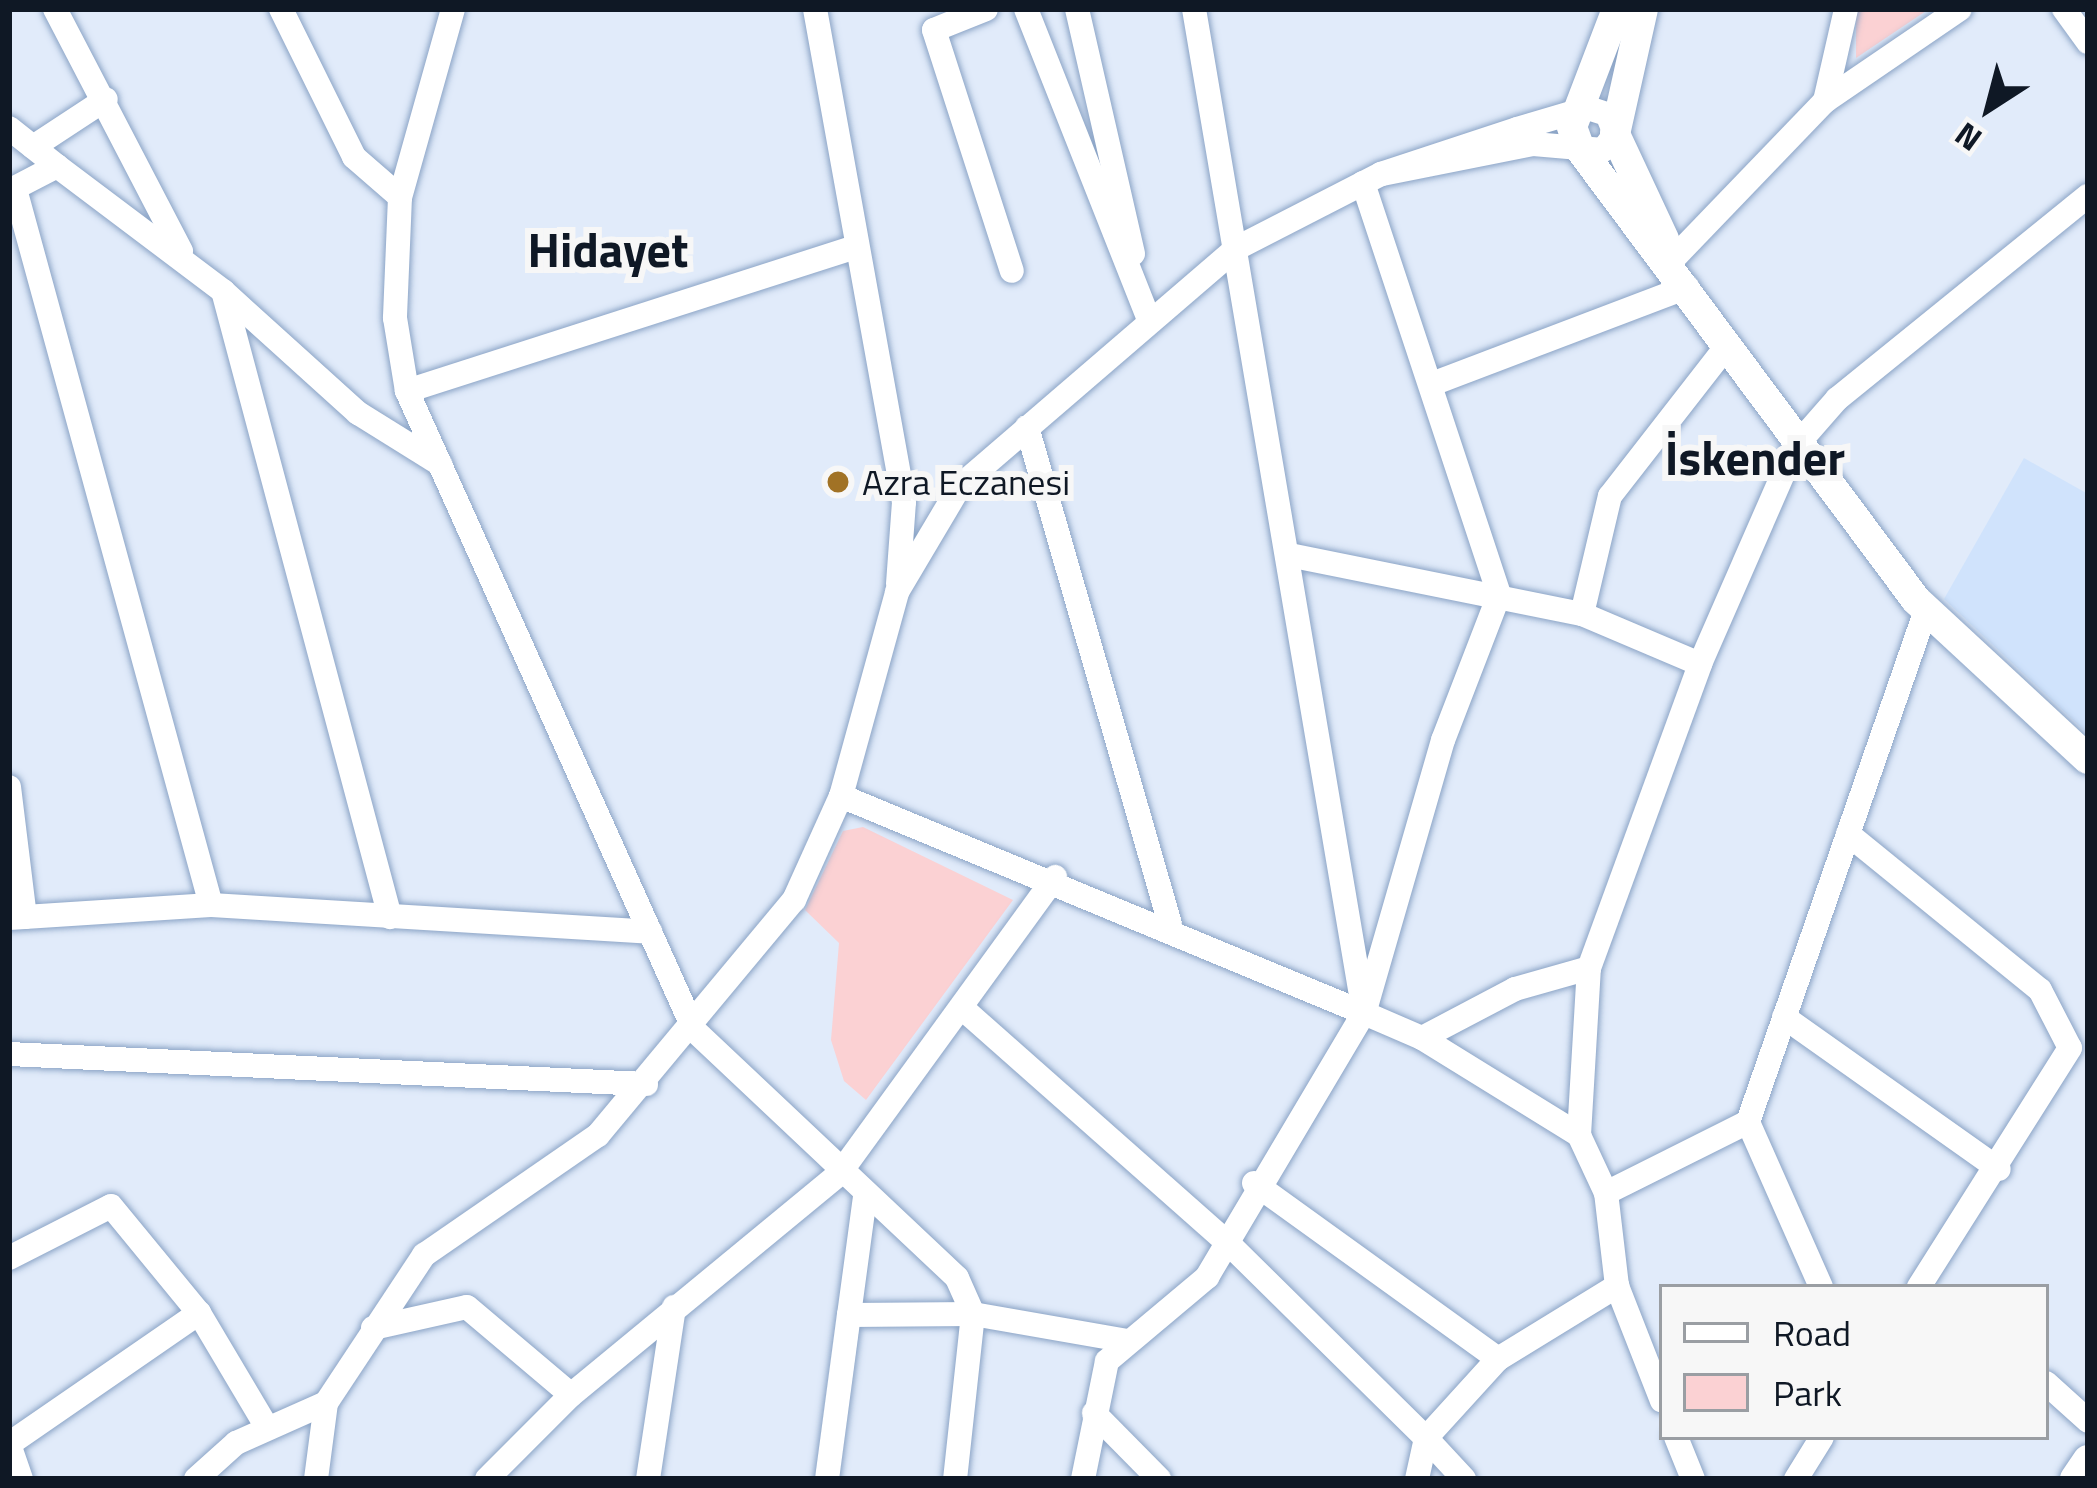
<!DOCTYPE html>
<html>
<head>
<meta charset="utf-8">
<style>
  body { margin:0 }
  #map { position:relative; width:2097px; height:1488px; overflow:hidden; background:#e1ebfa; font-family:"Titillium Web",sans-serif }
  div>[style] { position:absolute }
  .built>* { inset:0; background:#d0e3fc }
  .green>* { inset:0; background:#fbd1d3 }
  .roads { filter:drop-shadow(0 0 3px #8ba4c6) drop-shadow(0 0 3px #8ba4c6) }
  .minor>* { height:24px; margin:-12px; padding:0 12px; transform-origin:12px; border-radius:12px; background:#fff }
  .major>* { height:30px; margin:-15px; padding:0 15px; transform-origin:15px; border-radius:15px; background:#fff }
  .dots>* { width:33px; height:33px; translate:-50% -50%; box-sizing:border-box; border:6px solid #f7f7f7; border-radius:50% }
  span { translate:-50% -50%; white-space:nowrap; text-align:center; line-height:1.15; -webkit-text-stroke:12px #f7f7f7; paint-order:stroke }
  .poi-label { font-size:36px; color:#0f1825 }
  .left { translate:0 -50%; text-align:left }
  .district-label { font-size:48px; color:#0f1825; font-weight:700 }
  .frame { position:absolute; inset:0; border:12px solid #0f1825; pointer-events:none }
  .legend { position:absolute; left:1659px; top:1284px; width:390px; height:156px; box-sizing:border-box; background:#f7f7f7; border:3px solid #9a9ea3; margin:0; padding:15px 21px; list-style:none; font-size:36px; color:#0f1825 }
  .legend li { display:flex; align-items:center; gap:24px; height:60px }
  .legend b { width:60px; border:3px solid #9a9ea3 }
  .north { position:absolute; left:1929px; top:48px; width:120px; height:120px; -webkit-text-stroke:9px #f7f7f7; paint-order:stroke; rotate:216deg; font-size:33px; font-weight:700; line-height:48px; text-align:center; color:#0f1825 }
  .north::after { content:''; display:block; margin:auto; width:42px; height:54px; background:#0f1825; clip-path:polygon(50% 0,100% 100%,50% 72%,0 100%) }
</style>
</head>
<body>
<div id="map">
  <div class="built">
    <div style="clip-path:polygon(2024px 458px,2088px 494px,2088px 734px,1944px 599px)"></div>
  </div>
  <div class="green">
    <div style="clip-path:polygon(1856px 9px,1929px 9px,1856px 58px)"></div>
    <div style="clip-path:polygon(863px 827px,1013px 900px,866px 1100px,844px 1081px,831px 1040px,839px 943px,805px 910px,843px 831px)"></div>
  </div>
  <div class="roads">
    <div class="minor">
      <div style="left:55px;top:9px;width:273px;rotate:62.5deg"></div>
      <div style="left:281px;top:9px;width:165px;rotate:63.7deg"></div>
      <div style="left:354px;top:157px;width:61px;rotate:41deg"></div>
      <div style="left:453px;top:9px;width:195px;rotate:105.7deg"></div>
      <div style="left:400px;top:197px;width:121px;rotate:92.4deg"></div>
      <div style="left:395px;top:318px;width:74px;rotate:80.7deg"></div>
      <div style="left:407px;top:391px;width:700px;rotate:65.81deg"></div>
      <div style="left:694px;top:1030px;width:361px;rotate:43.3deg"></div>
      <div style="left:957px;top:1278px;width:39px;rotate:66deg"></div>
      <div style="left:973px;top:1314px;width:166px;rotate:96.2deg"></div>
      <div style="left:815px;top:9px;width:501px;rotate:79.77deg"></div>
      <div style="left:904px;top:502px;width:82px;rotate:94.2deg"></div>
      <div style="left:986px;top:9px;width:56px;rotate:158deg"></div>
      <div style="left:934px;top:30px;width:253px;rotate:72.1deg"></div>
      <div style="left:1026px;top:9px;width:329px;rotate:68.4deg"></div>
      <div style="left:1077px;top:9px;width:251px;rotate:77.1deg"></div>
      <div style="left:2064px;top:9px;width:41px;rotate:54deg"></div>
      <div style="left:1825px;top:101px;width:163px;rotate:-34.3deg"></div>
      <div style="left:9px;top:128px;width:61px;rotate:38.4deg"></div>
      <div style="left:57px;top:166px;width:54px;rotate:152.5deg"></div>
      <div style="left:33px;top:147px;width:87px;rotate:-33.3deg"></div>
      <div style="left:57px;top:166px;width:208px;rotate:37deg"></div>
      <div style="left:223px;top:291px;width:648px;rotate:75.06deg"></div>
      <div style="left:1363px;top:183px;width:434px;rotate:71.7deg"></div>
      <div style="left:1499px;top:595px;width:155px;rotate:111.1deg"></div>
      <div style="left:1443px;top:740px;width:284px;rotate:106.1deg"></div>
      <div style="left:1364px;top:1013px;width:63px;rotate:23.3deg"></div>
      <div style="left:1422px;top:1038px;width:105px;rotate:-27.8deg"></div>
      <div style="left:1515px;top:989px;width:77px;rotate:-15.8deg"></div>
      <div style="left:15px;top:189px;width:742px;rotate:74.69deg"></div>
      <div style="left:1673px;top:259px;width:219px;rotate:-46.1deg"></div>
      <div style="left:1825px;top:101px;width:94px;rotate:-77.1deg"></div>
      <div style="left:224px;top:292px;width:181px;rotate:42.1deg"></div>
      <div style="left:358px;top:413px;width:97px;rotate:31.9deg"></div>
      <div style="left:1432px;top:384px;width:273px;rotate:-20.8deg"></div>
      <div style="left:407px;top:391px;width:468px;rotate:-17.8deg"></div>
      <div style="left:1027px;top:427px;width:517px;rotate:73.95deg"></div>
      <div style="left:1289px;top:555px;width:299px;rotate:11.4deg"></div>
      <div style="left:1582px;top:614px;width:128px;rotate:23deg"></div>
      <div style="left:1582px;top:614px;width:121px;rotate:-76.7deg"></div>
      <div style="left:1610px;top:496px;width:189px;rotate:-52.1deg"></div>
      <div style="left:9px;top:787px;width:131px;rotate:83deg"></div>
      <div style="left:841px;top:796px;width:566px;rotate:22.53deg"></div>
      <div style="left:1848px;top:834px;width:247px;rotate:39.1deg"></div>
      <div style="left:2040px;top:990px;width:65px;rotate:62.7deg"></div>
      <div style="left:2070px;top:1048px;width:283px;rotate:122.3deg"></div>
      <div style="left:9px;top:918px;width:202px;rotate:-3.7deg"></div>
      <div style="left:211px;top:905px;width:440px;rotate:3.5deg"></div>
      <div style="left:962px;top:1008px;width:356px;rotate:41.5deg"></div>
      <div style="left:1229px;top:1244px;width:276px;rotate:44.6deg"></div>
      <div style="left:1426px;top:1438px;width:42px;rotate:102.4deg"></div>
      <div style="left:1784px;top:1017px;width:263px;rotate:35.3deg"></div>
      <div style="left:1422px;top:1038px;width:185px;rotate:31.7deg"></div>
      <div style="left:9px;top:1054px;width:638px;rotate:2.7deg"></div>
      <div style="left:1748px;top:1122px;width:180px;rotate:66.1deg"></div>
      <div style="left:1254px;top:1183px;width:301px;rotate:35.8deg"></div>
      <div style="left:1606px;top:1193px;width:159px;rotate:-26.6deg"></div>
      <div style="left:1748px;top:1122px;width:542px;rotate:-70.83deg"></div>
      <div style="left:9px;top:1258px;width:114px;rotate:-27deg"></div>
      <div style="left:111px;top:1206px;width:139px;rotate:50.6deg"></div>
      <div style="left:199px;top:1313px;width:131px;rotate:59.3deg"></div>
      <div style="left:1617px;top:1286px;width:94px;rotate:-96.7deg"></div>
      <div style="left:1606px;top:1193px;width:64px;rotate:-115deg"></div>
      <div style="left:1579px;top:1135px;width:167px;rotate:-86.6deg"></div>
      <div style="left:1589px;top:968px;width:324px;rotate:-69.9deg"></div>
      <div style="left:1700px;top:664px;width:237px;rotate:-66.4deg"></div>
      <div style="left:1795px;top:447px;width:64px;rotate:-48.8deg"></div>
      <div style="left:1837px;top:399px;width:323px;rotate:-39deg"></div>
      <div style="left:849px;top:1315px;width:119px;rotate:-82.3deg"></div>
      <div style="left:373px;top:1328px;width:96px;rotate:-12.6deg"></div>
      <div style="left:467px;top:1307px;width:136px;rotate:40.2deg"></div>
      <div style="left:2046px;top:1383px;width:57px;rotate:42.1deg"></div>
      <div style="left:1094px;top:1413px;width:93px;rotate:45.4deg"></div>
      <div style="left:1676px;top:1437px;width:45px;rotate:68deg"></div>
      <div style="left:21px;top:1479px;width:37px;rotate:-109deg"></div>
      <div style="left:9px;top:1444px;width:231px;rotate:-34.6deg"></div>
      <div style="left:196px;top:1479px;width:54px;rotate:-42deg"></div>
      <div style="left:236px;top:1443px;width:98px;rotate:-24deg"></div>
      <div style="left:316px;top:1479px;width:77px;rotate:-82.5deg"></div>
      <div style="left:326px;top:1403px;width:178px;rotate:-56.5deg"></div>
      <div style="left:424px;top:1255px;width:211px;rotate:-34.6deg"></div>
      <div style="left:598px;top:1135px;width:306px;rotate:-50.2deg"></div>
      <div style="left:794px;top:900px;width:114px;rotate:-65.7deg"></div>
      <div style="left:841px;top:796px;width:212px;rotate:-74.6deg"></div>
      <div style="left:897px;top:592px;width:123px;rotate:-59.3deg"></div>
      <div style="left:960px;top:486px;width:365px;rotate:-40.7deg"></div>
      <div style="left:1237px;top:248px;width:162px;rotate:-27.2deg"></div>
      <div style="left:1381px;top:174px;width:143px;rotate:-18.3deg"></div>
      <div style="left:1517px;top:129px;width:74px;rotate:-16.5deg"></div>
      <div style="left:1588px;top:108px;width:20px;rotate:18deg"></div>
      <div style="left:1607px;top:114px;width:22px;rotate:68deg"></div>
      <div style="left:1615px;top:134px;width:20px;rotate:127deg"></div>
      <div style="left:1603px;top:150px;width:70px;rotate:-175.1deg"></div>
      <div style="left:1533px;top:144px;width:155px;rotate:168.8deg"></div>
      <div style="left:487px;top:1479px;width:119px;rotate:-45deg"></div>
      <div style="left:571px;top:1395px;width:349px;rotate:-39.5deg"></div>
      <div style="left:840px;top:1173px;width:366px;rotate:-54deg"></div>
      <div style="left:648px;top:1479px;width:174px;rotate:-81.4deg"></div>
      <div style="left:827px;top:1479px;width:165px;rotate:-82.4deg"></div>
      <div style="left:849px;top:1315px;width:124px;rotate:-0.5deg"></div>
      <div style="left:973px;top:1314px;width:157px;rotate:9.9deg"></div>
      <div style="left:1083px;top:1479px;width:120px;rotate:-78.5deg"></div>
      <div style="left:1107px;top:1361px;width:131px;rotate:-40deg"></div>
      <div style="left:1207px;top:1277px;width:307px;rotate:-59.3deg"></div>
      <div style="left:1364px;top:1013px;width:1018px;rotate:-99.61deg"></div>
      <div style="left:1464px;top:1479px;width:56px;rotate:-132.8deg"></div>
      <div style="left:1426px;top:1438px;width:107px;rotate:-47.7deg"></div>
      <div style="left:1498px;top:1359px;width:140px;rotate:-31.5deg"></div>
      <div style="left:1617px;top:1286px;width:123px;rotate:68.6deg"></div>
      <div style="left:1796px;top:1479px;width:49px;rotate:-58.2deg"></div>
    </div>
    <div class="major">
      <div style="left:1617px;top:9px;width:126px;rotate:110.9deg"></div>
      <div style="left:1572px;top:127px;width:23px;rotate:70deg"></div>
      <div style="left:1580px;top:149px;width:562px;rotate:53.31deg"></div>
      <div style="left:1916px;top:600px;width:234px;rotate:42.8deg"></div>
      <div style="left:1643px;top:9px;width:128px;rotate:102.6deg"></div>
      <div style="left:1615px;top:134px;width:116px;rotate:65deg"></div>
      <div style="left:2075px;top:1479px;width:23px;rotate:-56deg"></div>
    </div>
  </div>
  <div class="dots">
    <div style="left:838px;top:482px;background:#a17225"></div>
  </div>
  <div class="poi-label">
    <span class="left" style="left:862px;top:482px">Azra Eczanesi</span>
  </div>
  <div class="district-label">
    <span style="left:608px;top:250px">Hidayet</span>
    <span style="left:1755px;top:458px">İskender</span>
  </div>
  <div class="frame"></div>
  <ul class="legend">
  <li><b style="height:15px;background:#fff"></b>Road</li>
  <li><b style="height:33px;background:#fbd1d3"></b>Park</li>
  </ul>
  <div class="north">N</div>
</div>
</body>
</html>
